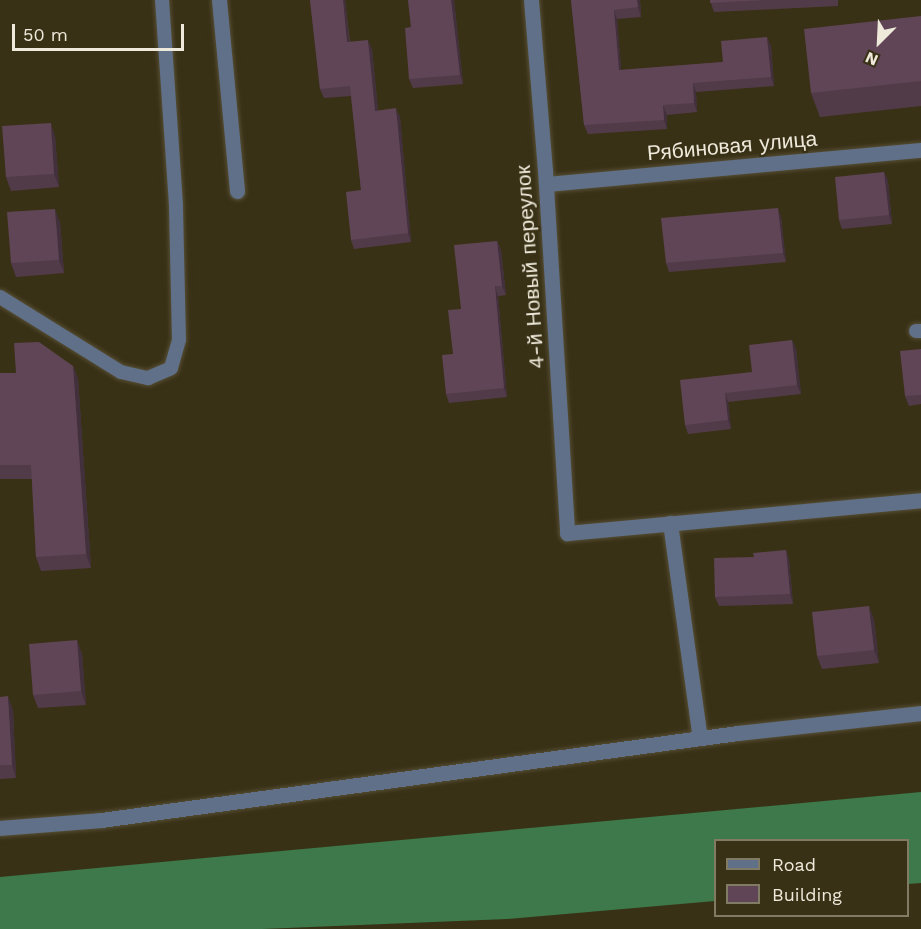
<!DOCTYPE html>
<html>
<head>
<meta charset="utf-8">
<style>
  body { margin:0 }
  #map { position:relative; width:921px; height:929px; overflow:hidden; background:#393116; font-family:"Work Sans",sans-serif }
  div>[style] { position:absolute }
  .forest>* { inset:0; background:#3d794a }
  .roads { filter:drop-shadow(0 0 2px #564e35) drop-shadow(0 0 2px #564e35) }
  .lane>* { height:14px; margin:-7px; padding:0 7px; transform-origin:7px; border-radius:7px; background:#5f7088 }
  .street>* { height:15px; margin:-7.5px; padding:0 7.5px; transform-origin:7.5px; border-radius:7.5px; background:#5f7088 }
  .wall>* { inset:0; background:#523b49 }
  .shaded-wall>* { inset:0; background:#42303c }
  .building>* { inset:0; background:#5f4555 }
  span { translate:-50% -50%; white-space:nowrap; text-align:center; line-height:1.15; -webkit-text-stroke:4.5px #393116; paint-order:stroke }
  .street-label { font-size:21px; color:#eee9da }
  .legend { position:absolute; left:714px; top:839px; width:195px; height:78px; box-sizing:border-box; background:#393116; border:2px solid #817b64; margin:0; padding:8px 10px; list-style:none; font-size:18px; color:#eee9da }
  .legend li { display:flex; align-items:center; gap:12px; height:30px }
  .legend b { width:30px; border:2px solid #817b64 }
  .north { position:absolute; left:849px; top:12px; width:60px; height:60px; -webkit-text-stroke:4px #393116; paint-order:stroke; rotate:204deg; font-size:16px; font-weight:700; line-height:24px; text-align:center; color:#eee9da }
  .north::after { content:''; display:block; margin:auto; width:21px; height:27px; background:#eee9da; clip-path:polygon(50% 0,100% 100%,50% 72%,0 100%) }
  .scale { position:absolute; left:12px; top:24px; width:172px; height:27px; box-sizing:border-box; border:3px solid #eee9da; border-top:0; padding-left:8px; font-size:18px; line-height:21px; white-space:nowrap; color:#eee9da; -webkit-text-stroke:4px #393116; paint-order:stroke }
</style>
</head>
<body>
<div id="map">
  <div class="forest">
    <div style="clip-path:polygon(921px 792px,921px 883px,908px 884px,908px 840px,716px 840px,715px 901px,507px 919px,262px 929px,0 929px,0 877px)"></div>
  </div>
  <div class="roads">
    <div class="lane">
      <div style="left:0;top:297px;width:142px;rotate:31.8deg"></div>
      <div style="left:121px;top:372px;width:28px;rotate:13deg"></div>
      <div style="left:148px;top:378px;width:25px;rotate:-23deg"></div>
      <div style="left:171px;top:368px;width:29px;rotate:-74deg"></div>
      <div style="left:179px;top:340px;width:135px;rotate:-91.3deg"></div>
      <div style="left:176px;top:205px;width:205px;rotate:-93.9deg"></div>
      <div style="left:916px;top:331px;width:5px"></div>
    </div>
    <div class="street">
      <div style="left:219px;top:0;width:192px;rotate:84.6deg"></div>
      <div style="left:531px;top:0;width:171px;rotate:85.3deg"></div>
      <div style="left:545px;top:170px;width:364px;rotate:86.5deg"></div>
      <div style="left:567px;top:533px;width:356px;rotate:-5.3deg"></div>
      <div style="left:546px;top:184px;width:377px;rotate:-5.2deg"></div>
      <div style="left:670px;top:523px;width:217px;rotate:82.1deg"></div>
      <div style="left:0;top:828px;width:101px;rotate:-4.5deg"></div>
      <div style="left:101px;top:820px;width:643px;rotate:-7.78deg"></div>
      <div style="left:738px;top:733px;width:184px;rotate:-6.2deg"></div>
    </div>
  </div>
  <div class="wall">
    <div style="clip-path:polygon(310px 0,345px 0,350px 42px,372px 49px,378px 110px,400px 117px,411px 242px,354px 249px,351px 240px,361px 190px,351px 96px,324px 98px,320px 89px)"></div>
    <div style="clip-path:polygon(408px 0,454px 0,463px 84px,413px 88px,409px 79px,411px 27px)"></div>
    <div style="clip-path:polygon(571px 0,640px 0,641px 17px,617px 19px,621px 70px,723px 62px,771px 46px,774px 86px,696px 92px,697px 112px,667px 115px,667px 129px,588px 134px,584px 125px)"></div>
    <div style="clip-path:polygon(710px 0,838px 0,838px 6px,714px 12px)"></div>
    <div style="clip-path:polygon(921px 16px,921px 106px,820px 117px,811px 93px)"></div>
    <div style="clip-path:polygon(55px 136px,59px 187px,11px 191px,6px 177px)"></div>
    <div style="clip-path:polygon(884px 172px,888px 181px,892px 224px,842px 229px,839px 220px)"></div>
    <div style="clip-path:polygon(781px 217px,786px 262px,669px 272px,666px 263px)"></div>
    <div style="clip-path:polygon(60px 222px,64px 273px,16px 277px,11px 263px)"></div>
    <div style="clip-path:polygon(497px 241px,501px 250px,506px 295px,498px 296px,507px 397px,449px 403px,446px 394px,461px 309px)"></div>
    <div style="clip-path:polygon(792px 340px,796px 349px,801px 394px,728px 402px,731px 429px,688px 434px,685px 425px)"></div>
    <div style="clip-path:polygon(921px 349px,921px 404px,909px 406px,905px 396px)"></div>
    <div style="clip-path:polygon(73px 366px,78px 379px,91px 568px,41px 571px,36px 557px,32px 479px,0 479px,0 373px,16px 373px)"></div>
    <div style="clip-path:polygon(786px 550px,789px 560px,793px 604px,719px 606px,715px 597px,754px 557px)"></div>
    <div style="clip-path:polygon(874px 619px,879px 663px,822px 669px,817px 656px)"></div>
    <div style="clip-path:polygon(77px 640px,82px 654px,86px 705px,38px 708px,33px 695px)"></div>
    <div style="clip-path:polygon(0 697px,13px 710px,16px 778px,0 779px)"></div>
  </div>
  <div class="shaded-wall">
    <div style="clip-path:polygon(343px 0,345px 0,350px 51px,347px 42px)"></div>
    <div style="clip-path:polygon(451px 0,454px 0,463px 84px,460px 75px)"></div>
    <div style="clip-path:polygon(637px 0,640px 0,641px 17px,638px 7px)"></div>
    <div style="clip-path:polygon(614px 10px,617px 19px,622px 79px,619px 70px)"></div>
    <div style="clip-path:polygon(767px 37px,771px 46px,774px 86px,771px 77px)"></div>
    <div style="clip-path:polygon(368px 40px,372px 49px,379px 120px,375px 111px)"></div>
    <div style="clip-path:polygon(693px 83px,696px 92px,697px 112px,694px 103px)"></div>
    <div style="clip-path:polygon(663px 105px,667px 115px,667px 129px,664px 120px)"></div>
    <div style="clip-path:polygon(396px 108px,400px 117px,411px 242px,408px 233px)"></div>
    <div style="clip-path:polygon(51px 123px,55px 136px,59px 187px,54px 174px)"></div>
    <div style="clip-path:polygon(884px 172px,888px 181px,892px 224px,889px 215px)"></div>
    <div style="clip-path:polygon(778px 208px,781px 217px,786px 262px,783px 253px)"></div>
    <div style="clip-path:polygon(55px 209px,60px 222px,64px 273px,59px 260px)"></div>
    <div style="clip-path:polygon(497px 241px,501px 250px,506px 295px,502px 286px)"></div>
    <div style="clip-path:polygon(495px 286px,498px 296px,507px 397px,504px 388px)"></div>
    <div style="clip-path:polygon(792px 340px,796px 349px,801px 394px,797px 385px)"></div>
    <div style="clip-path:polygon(73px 366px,78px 379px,91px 568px,86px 554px)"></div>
    <div style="clip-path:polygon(725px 393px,728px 402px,731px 429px,728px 420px)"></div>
    <div style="clip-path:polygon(786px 550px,789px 560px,793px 604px,790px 594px)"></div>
    <div style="clip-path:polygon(869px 606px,874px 619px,879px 663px,874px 650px)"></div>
    <div style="clip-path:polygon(77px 640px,82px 654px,86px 705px,81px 691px)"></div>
    <div style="clip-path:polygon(8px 696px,13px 710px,16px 778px,12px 765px)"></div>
  </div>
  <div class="building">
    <div style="clip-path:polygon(310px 0,343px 0,347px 42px,368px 40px,375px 111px,396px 108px,408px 233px,351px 240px,346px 192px,361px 190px,350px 86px,320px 89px)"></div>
    <div style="clip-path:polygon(408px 0,451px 0,460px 75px,409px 79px,405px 28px,411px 27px)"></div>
    <div style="clip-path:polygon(571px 0,637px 0,638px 7px,614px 10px,619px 70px,723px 62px,721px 41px,767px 37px,771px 77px,693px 83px,694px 103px,663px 105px,664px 120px,584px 125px)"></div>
    <div style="clip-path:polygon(710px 0,766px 0,710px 3px)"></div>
    <div style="clip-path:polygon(921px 16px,921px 81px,811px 93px,804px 29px)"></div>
    <div style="clip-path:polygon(51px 123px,54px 174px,6px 177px,2px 126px)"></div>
    <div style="clip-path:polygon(884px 172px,889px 215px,839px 220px,835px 177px)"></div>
    <div style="clip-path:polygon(778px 208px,783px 253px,666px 263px,661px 218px)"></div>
    <div style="clip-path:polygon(55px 209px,59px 260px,11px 263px,7px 212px)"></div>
    <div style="clip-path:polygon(497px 241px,502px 286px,495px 286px,504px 388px,446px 394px,442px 355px,453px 354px,448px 310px,461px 309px,454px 245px)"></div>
    <div style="clip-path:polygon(792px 340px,797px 385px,725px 393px,728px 420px,685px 425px,680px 380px,752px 372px,749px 345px)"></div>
    <div style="clip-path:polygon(39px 342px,73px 366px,86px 554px,36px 557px,31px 465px,0 465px,0 373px,16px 373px,14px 343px)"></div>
    <div style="clip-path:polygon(921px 349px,921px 395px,905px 396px,900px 351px)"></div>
    <div style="clip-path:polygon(786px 550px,790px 594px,715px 597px,714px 558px,754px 557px,753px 553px)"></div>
    <div style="clip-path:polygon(869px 606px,874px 650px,817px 656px,812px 612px)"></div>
    <div style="clip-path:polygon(77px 640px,81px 691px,33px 695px,29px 644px)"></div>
    <div style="clip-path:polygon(8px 696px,12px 765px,0 765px,0 697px)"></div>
  </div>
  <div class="street-label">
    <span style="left:732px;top:146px;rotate:-5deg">Рябиновая улица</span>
    <span style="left:530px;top:267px;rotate:-94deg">4-й Новый переулок</span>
  </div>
  <ul class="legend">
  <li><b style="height:8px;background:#5f7088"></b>Road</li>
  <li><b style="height:16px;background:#5f4555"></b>Building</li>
  </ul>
  <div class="north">N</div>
  <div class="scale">50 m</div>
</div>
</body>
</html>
